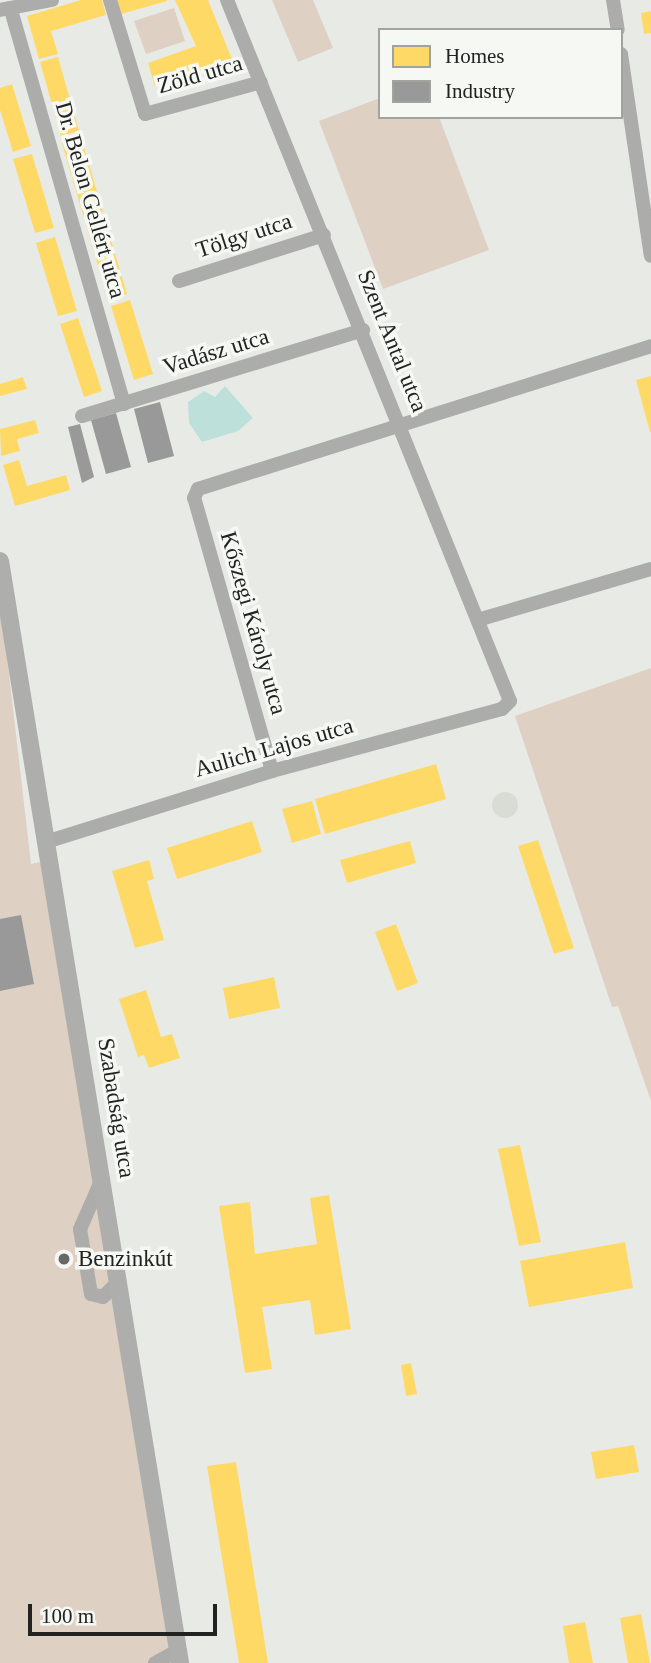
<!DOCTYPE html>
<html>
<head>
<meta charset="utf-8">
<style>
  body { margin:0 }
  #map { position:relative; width:651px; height:1663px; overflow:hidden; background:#e8eae6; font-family:"Times New Roman",serif }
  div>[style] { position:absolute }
  .built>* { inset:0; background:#d9dcd5 }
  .round { border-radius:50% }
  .green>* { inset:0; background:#dfd0c4 }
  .water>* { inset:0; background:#bee0db }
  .homes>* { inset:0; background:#ffd966 }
  .industry>* { inset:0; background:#999 }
  .minor>* { height:14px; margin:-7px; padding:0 7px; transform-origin:7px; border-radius:7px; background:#acadab }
  .major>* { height:18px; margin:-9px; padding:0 9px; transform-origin:9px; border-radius:9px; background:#aeafad }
  .dots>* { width:19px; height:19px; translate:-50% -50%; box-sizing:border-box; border:4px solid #f6f8f3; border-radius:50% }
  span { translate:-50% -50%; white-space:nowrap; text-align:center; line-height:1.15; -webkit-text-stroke:7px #f6f8f3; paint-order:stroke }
  .street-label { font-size:23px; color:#222321 }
  .poi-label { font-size:23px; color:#222321 }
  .left { translate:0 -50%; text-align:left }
  .legend { position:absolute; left:378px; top:28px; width:245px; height:91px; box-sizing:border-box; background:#f6f8f3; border:2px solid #a1a39f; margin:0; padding:9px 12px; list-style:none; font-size:21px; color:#222321 }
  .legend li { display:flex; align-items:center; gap:14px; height:35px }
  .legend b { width:35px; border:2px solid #a1a39f }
  .scale { position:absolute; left:28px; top:1604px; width:189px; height:32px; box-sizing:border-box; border:4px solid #222321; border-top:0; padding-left:9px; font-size:21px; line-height:24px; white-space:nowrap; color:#222321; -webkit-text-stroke:5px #f6f8f3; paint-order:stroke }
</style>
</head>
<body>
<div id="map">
  <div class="built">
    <div class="round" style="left:492px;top:792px;width:26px;height:26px"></div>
  </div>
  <div class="green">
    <div style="clip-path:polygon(272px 0,313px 0,333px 48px,298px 62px)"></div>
    <div style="clip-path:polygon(174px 8px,185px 41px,146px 54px,134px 21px)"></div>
    <div style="clip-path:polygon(380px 98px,380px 117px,439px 117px,489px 250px,383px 289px,319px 121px)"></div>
    <div style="clip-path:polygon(0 596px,31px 864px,44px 861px,176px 1663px,0 1663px)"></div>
    <div style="clip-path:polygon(651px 668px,651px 1101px,618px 1006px,612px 1007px,515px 716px)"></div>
  </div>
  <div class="water">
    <div style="clip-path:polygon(225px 386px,253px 418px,238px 431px,202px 442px,189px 423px,188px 402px,204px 391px,215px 397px)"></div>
  </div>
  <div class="homes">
    <div style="clip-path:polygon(81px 0,102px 0,106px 15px,51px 31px,58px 54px,39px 59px,27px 16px)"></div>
    <div style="clip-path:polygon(116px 0,167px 0,167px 1px,121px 14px)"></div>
    <div style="clip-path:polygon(175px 0,208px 0,232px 59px,155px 86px,148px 63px,196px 46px)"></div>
    <div style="clip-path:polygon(651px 11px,651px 33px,644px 34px,641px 13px)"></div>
    <div style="clip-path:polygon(58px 57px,79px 131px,61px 136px,40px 62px)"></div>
    <div style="clip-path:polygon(12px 84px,31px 146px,13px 152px,0 110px,0 88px)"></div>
    <div style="clip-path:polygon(81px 137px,103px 212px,84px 218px,62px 143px)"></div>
    <div style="clip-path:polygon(32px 154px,54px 228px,35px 233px,13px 159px)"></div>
    <div style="clip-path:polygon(105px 220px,127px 294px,108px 299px,86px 225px)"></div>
    <div style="clip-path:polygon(55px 237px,77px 311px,58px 316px,36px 243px)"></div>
    <div style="clip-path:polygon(130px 300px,153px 374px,134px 380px,111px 306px)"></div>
    <div style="clip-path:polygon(78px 318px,102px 391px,84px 397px,60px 324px)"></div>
    <div style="clip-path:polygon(651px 376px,651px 432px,650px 432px,636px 380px)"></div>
    <div style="clip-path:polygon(23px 377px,27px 389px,0 396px,0 384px)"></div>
    <div style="clip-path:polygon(35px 420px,39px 433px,17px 439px,20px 451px,1px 456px,0 429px)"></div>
    <div style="clip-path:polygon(19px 460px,27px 486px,66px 475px,70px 490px,15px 506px,3px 465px)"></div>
    <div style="clip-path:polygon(436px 764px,446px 799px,325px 834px,315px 799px)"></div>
    <div style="clip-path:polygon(312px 801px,321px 834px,292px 843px,282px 809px)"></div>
    <div style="clip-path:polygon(252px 821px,262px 852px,177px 879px,167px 848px)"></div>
    <div style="clip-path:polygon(538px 840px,574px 948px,554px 954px,518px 846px)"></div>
    <div style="clip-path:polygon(410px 841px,416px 863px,347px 883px,340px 860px)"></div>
    <div style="clip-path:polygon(149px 860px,154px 879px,147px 881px,164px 940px,135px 948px,112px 871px)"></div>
    <div style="clip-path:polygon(396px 924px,418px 983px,397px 991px,375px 932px)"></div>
    <div style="clip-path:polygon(274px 977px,280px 1008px,229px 1019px,223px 988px)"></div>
    <div style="clip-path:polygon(146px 990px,161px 1037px,172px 1034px,180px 1058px,149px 1068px,144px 1055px,138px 1057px,119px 999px)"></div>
    <div style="clip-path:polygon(520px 1145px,541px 1242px,519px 1246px,498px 1149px)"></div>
    <div style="clip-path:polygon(329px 1195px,351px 1329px,315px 1335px,310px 1300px,262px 1307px,272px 1369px,245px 1373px,219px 1206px,250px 1202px,255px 1254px,317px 1244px,310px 1198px)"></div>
    <div style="clip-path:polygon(625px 1242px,633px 1288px,529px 1307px,520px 1261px)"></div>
    <div style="clip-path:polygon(411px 1363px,417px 1394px,406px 1396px,401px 1365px)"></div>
    <div style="clip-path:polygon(634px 1445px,639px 1472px,596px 1479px,591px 1452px)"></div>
    <div style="clip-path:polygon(236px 1462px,268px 1663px,239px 1663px,207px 1466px)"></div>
    <div style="clip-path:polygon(641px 1614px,650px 1663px,628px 1663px,620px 1618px)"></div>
    <div style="clip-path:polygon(585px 1622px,593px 1663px,569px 1663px,563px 1626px)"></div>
  </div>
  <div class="industry">
    <div style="clip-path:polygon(160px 402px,174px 456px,148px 463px,134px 409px)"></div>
    <div style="clip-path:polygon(116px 413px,131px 467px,106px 474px,91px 420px)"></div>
    <div style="clip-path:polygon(80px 424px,94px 477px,82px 483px,68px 427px)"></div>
    <div style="clip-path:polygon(21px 915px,34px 984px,0 991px,0 919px)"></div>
  </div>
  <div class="minor">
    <div style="left:110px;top:0;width:119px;rotate:72.9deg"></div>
    <div style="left:145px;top:114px;width:120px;rotate:-15.4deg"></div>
    <div style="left:613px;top:0;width:30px;rotate:81deg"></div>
    <div style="left:0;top:10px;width:53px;rotate:-10.9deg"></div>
    <div style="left:11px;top:10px;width:410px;rotate:74deg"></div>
    <div style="left:621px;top:54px;width:204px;rotate:81.6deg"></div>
    <div style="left:179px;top:281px;width:152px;rotate:-17.6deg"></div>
    <div style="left:82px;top:416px;width:294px;rotate:-17deg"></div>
    <div style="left:481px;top:619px;width:177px;rotate:-16.4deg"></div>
    <div style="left:272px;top:771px;width:284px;rotate:-105.9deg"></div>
    <div style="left:194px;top:498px;width:10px;rotate:-66deg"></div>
    <div style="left:198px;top:489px;width:475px;rotate:-17.5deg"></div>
    <div style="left:49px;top:841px;width:234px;rotate:-17.4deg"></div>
    <div style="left:272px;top:771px;width:238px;rotate:-15.1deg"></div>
    <div style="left:502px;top:709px;width:11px;rotate:-45deg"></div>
    <div style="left:510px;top:701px;width:756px;rotate:-111.98deg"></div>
    <div style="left:102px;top:1179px;width:55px;rotate:113.7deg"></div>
    <div style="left:80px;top:1229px;width:66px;rotate:80.4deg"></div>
    <div style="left:91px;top:1294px;width:12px;rotate:14deg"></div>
    <div style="left:103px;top:1297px;width:23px;rotate:-45deg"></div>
    <div style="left:155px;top:1663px;width:26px;rotate:-29deg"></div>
  </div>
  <div class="major">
    <div style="left:0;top:561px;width:1117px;rotate:80.72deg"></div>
  </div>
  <div class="dots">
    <div style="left:64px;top:1259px;background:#676966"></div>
  </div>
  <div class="street-label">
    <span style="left:200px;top:75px;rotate:-16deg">Zöld utca</span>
    <span style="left:90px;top:200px;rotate:74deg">Dr. Belon Gellért utca</span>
    <span style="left:244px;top:236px;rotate:-18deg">Tölgy utca</span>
    <span style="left:392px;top:341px;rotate:68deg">Szent Antal utca</span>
    <span style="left:216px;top:352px;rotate:-17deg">Vadász utca</span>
    <span style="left:253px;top:623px;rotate:74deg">Kőszegi Károly utca</span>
    <span style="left:274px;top:748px;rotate:-16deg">Aulich Lajos utca</span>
    <span style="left:116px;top:1108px;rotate:81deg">Szabadság utca</span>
  </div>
  <div class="poi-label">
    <span class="left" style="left:78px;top:1259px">Benzinkút</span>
  </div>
  <ul class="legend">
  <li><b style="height:19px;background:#ffd966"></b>Homes</li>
  <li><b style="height:19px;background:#999"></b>Industry</li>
  </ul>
  <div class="scale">100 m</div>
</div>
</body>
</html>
